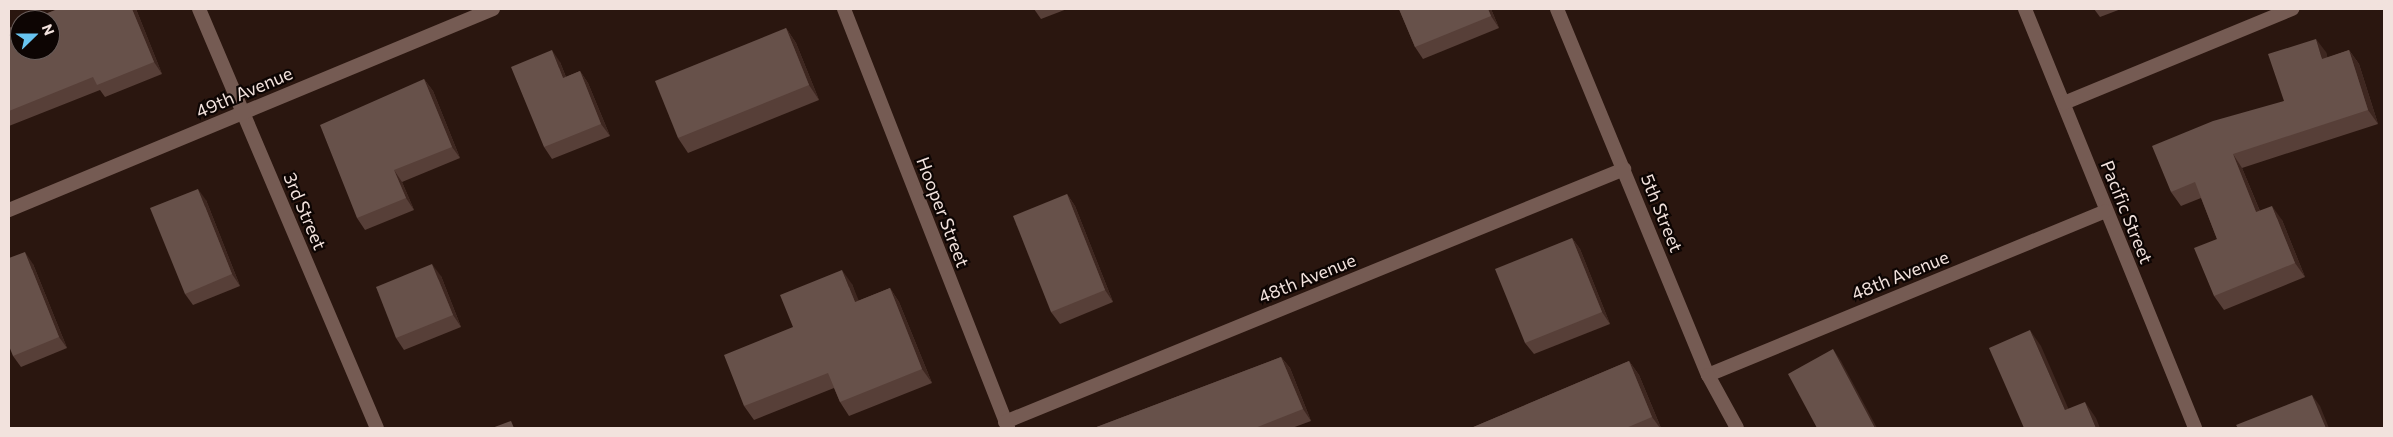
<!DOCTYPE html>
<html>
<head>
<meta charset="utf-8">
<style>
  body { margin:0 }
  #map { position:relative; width:2393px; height:437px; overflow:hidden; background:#2a160f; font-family:Commissioner,sans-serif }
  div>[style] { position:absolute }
  .minor>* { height:14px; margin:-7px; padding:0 7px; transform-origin:7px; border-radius:7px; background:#755b53 }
  .tertiary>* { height:14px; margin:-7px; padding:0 7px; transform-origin:7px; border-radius:7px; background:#755b53 }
  .wall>* { inset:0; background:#573f38 }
  .shaded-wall>* { inset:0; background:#3e2720 }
  .building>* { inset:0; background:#67514a }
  span { translate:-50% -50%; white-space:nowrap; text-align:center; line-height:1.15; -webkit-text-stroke:4.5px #0d0503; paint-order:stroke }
  .street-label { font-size:18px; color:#f2e2dd }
  .frame { position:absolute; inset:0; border:10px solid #f2e2dd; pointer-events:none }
  .north { position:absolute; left:10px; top:10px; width:50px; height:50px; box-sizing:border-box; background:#0d0503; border:1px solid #695d5a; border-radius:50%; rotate:68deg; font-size:14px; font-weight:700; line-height:20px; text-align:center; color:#f2e2dd }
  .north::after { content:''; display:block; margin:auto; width:18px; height:22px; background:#68c4f0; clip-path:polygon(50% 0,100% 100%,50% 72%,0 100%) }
</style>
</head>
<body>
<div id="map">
  <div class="minor">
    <div style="left:199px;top:9px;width:455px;rotate:67deg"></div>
    <div style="left:844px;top:9px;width:450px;rotate:68.6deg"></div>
    <div style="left:2025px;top:9px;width:452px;rotate:67.9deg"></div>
    <div style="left:2064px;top:103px;width:247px;rotate:-22.4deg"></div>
    <div style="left:1708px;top:375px;width:430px;rotate:-22.4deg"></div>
    <div style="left:1005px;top:422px;width:669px;rotate:-22.23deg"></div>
  </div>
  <div class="tertiary">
    <div style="left:1557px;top:9px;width:396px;rotate:67.6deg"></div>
    <div style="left:1708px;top:375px;width:60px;rotate:61.3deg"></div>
    <div style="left:9px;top:210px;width:524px;rotate:-22.55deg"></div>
  </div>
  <div class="wall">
    <div style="clip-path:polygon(58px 9px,136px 9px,162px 74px,105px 97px,100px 90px,9px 126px,9px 28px)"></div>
    <div style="clip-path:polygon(1034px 9px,1067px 9px,1041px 19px)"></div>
    <div style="clip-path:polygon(1399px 9px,1491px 9px,1499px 28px,1423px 59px,1415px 47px)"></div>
    <div style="clip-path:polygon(2094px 9px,2121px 9px,2100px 17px)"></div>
    <div style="clip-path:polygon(786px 28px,796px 43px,819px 100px,688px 153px,678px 138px)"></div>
    <div style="clip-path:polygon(2349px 50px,2359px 64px,2378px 124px,2242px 168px,2260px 211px,2282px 220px,2305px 277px,2224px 310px,2214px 296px,2217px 239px,2201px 198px,2181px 206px,2171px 192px,2284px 101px,2326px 52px,2327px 58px)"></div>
    <div style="clip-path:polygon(560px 62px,566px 77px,580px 71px,588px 83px,610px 136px,552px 159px,544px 147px)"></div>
    <div style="clip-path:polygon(424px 79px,433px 91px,460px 158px,402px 182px,414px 210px,365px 230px,357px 218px)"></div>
    <div style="clip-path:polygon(1067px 194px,1075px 206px,1113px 302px,1060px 324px,1051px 312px)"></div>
    <div style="clip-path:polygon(206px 200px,240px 286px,193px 305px,185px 294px)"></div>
    <div style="clip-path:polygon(1572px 238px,1580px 249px,1610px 324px,1534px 354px,1525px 343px)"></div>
    <div style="clip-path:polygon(33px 264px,67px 348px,21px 367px,13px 356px)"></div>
    <div style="clip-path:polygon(441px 276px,461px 327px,404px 350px,396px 338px)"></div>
    <div style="clip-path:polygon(852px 284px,858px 301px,890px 288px,899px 302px,932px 383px,849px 416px,840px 402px,834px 388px,754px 420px,744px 406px)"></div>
    <div style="clip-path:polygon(1281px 357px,1290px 368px,1311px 421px,1292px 428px,1094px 428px)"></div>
    <div style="clip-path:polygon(1629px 361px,1639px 375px,1661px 428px,1471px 428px)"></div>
  </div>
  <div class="shaded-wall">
    <div style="clip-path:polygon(132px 9px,136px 9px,162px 74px,154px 62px)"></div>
    <div style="clip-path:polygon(1488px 9px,1491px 9px,1499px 28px,1491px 16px)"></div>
    <div style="clip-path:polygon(786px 28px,796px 43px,819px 100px,809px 85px)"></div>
    <div style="clip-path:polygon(2316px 39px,2326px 52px,2332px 73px,2322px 59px)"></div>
    <div style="clip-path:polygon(552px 50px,560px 62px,571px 90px,563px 78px)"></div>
    <div style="clip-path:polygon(2349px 50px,2359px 64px,2378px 124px,2368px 110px)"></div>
    <div style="clip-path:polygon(580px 71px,588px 83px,610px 136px,601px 124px)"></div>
    <div style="clip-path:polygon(424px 79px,433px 91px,460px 158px,452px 147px)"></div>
    <div style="clip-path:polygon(2233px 154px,2242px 168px,2266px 226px,2256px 212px)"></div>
    <div style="clip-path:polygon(394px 170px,402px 182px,414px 210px,406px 198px)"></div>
    <div style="clip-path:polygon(198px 189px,206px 200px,240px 286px,232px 274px)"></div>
    <div style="clip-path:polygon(1067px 194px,1075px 206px,1113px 302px,1105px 290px)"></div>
    <div style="clip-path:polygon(2272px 206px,2282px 220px,2305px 277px,2295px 263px)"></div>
    <div style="clip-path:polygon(1572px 238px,1580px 249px,1610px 324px,1602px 312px)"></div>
    <div style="clip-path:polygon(25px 252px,33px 264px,67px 348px,59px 337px)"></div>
    <div style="clip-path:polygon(432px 264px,441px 276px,461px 327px,453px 315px)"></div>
    <div style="clip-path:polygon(842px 270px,852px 284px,865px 316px,855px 302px)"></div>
    <div style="clip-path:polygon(890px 288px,899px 302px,932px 383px,922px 369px)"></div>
    <div style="clip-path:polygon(2030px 330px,2041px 346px,2076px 426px,2065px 410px)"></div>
    <div style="clip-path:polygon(1833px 349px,1841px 361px,1877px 428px,1875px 428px)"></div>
    <div style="clip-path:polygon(1281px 357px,1290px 368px,1311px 421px,1303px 409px)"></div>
    <div style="clip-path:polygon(1629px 361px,1639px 375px,1661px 428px,1660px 428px,1652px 417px)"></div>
    <div style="clip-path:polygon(2312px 395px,2320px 406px,2329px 428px,2326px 428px)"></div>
    <div style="clip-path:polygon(2085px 402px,2096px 418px,2100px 428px,2096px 428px)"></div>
  </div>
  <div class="building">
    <div style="clip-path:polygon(58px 9px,132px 9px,154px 62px,97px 85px,93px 77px,9px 111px,9px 28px,20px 24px,20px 50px,50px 50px,50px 20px,30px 20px)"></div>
    <div style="clip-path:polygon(1399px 9px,1488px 9px,1491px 16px,1415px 47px)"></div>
    <div style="clip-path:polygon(786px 28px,809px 85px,678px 138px,655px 81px)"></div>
    <div style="clip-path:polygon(2316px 39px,2322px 59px,2349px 50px,2368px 110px,2233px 154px,2256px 212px,2272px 206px,2295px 263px,2214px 296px,2194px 248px,2217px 239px,2195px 182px,2171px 192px,2152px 146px,2213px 121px,2284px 101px,2268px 54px)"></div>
    <div style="clip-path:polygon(552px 50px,563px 78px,580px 71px,601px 124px,544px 147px,511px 67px)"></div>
    <div style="clip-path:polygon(424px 79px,452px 147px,394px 170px,406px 198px,357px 218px,320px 125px)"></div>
    <div style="clip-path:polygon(198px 189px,232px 274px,185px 294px,150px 208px)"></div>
    <div style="clip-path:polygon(1067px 194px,1105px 290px,1051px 312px,1013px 216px)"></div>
    <div style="clip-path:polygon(1572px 238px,1602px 312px,1525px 343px,1495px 269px)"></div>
    <div style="clip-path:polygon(25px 252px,59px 337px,13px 356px,9px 346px,9px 258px)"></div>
    <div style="clip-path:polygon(432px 264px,453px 315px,396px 338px,376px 287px)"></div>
    <div style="clip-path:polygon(842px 270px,855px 302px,890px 288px,922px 369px,840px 402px,828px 373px,744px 406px,724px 355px,793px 327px,780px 295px)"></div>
    <div style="clip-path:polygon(2030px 330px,2065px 410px,2085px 402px,2096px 428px,2024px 428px,1989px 348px)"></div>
    <div style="clip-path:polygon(1833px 349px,1875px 428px,1817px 428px,1788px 374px)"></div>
    <div style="clip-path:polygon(1281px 357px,1303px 409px,1255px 428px,1094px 428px)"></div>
    <div style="clip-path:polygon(1629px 361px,1652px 417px,1626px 428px,1471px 428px)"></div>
    <div style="clip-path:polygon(2312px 395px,2326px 428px,2238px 428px,2236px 425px)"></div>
    <div style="clip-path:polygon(511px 421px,514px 428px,492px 428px)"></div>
  </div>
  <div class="street-label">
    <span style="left:244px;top:92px;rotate:-23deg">49th Avenue</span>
    <span style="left:305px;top:211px;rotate:67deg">3rd Street</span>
    <span style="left:943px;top:212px;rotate:69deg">Hooper Street</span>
    <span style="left:2127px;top:212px;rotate:68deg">Pacific Street</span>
    <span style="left:1662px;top:213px;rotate:68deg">5th Street</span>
    <span style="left:1900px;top:275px;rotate:-22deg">48th Avenue</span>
    <span style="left:1307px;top:278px;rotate:-22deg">48th Avenue</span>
  </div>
  <div class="frame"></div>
  <div class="north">N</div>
</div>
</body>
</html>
